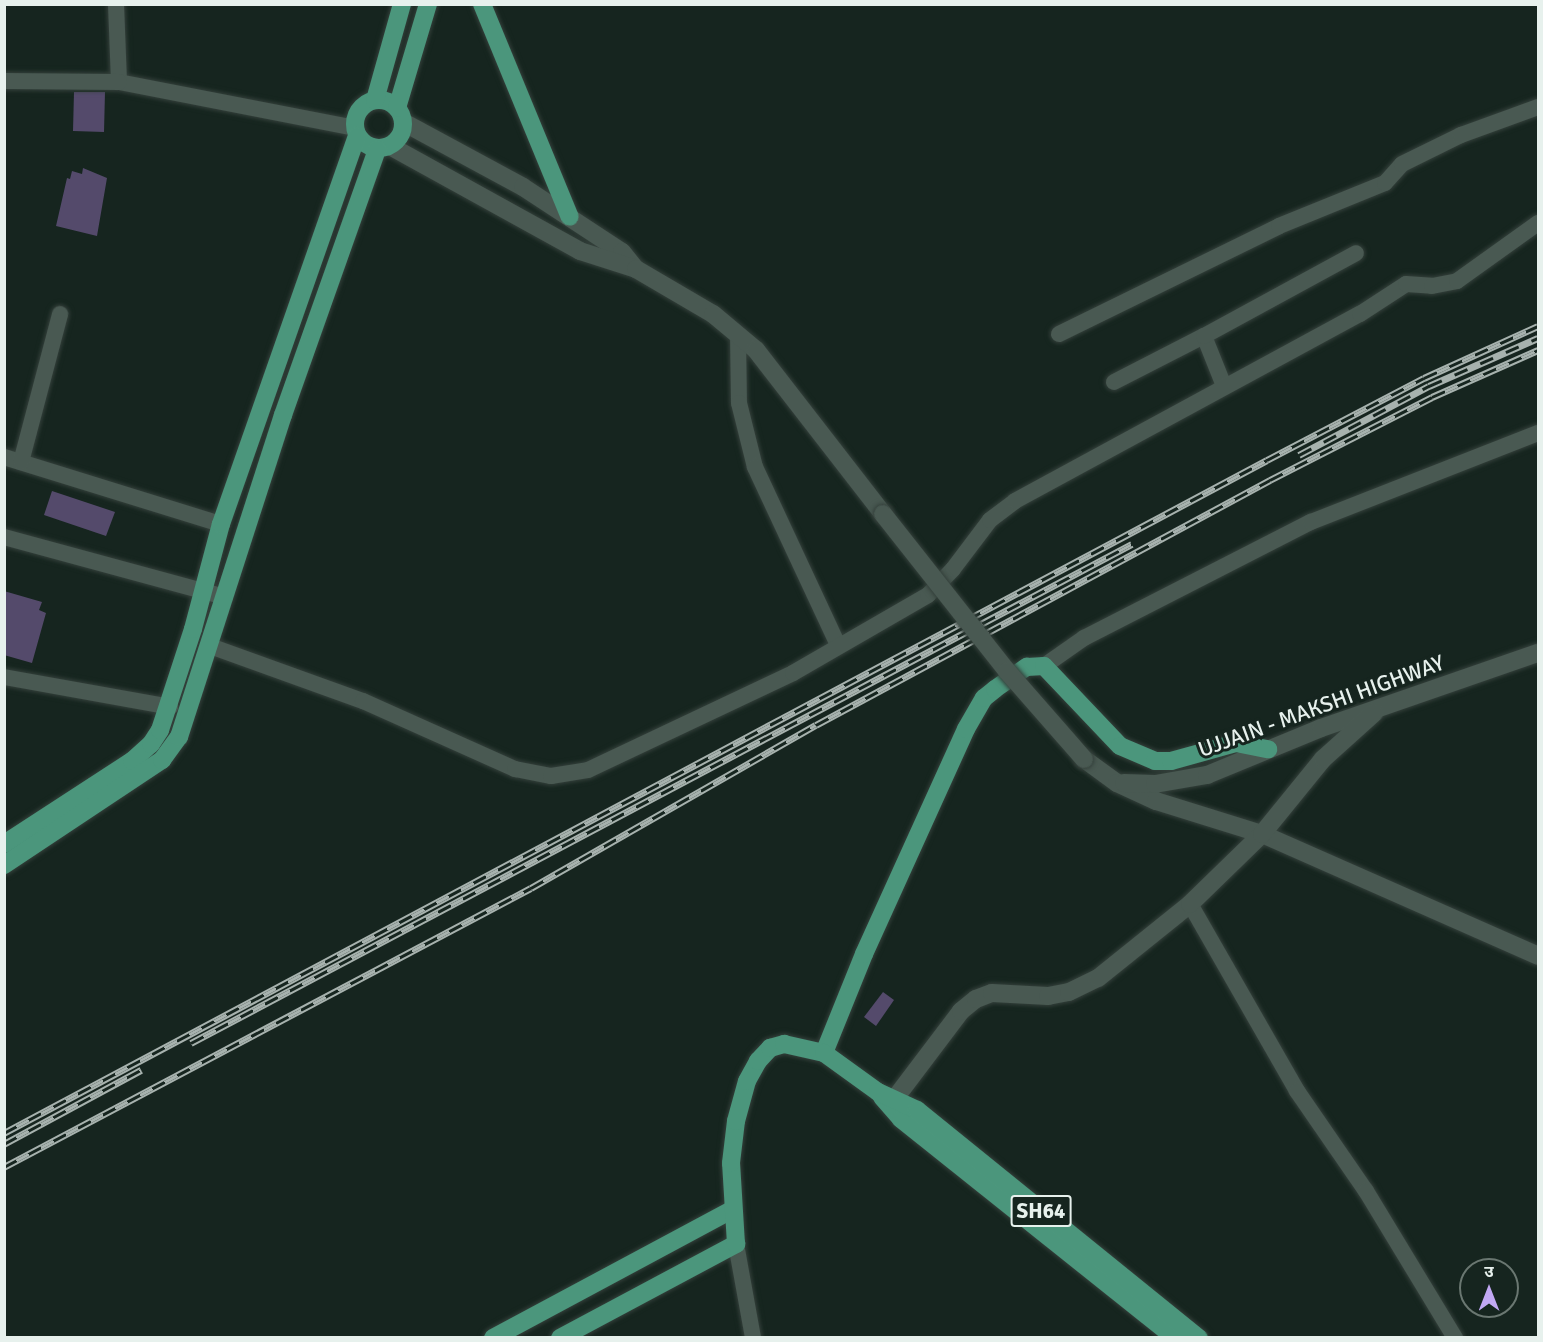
<!DOCTYPE html>
<html>
<head>
<meta charset="utf-8">
<style>
  body { margin:0 }
  #map { position:relative; width:1543px; height:1342px; overflow:hidden; background:#16251f; font-family:Signika,"Noto Sans Devanagari",sans-serif }
  div>[style] { position:absolute }
  .building>* { inset:0; background:#544a6b }
  .roads { filter:drop-shadow(0 0 2px #34403b) drop-shadow(0 0 2px #34403b) }
  .street>* { height:16px; margin:-8px; padding:0 8px; transform-origin:8px; border-radius:8px; background:#495952 }
  .secondary>* { height:18px; margin:-9px; padding:0 9px; transform-origin:9px; border-radius:9px; background:#495952 }
  .primary>* { height:18px; margin:-9px; padding:0 9px; transform-origin:9px; border-radius:9px; background:#4b967c }
  .primary>.ring { margin:-9px; padding:0; box-sizing:content-box; background:none; border:18px solid #4b967c; border-radius:50% }
  .rail>* { height:7px; margin-top:-3.5px; transform-origin:0; background:repeating-linear-gradient(90deg,#16251f 0 14px,#a7b2ae 0 28px); box-sizing:border-box; border-block:2px solid #a7b2ae }
  .bridges { filter:drop-shadow(0 0 2px #34403b) drop-shadow(0 0 2px #34403b) }
  .secondary-bridge>* { height:18px; margin:-9px; padding:0 9px; transform-origin:9px; border-radius:9px; background:#495952 }
  span { translate:-50% -50%; white-space:nowrap; text-align:center; line-height:1.15; -webkit-text-stroke:6px #16251f; paint-order:stroke }
  .shield-label span { padding:2px 4px; background:#16251f; border:2px solid; border-radius:4px; -webkit-text-stroke-width:0 }
  .shield-label { font-size:21px; color:#e7f1ed; font-weight:700 }
  .street-label { font-size:22px; color:#e7f1ed }
  .frame { position:absolute; inset:0; border:6px solid #e7f1ed; pointer-events:none }
  .north { position:absolute; left:1459px; top:1258px; width:60px; height:60px; box-sizing:border-box; background:#16251f; border:2px solid #6a7771; border-radius:50%; rotate:0deg; font-size:16px; font-weight:700; line-height:24px; text-align:center; color:#e7f1ed }
  .north::after { content:''; display:block; margin:auto; width:21px; height:27px; background:#c1a8f3; clip-path:polygon(50% 0,100% 100%,50% 72%,0 100%) }
</style>
</head>
<body>
<div id="map">
  <div class="building">
    <div style="clip-path:polygon(74px 92px,105px 92px,104px 132px,73px 131px)"></div>
    <div style="clip-path:polygon(83px 168px,107px 178px,97px 236px,56px 226px,67px 178px,70px 179px,72px 171px,82px 174px)"></div>
    <div style="clip-path:polygon(52px 491px,115px 512px,106px 536px,44px 515px)"></div>
    <div style="clip-path:polygon(4px 591px,42px 602px,39px 610px,46px 613px,32px 663px,4px 655px)"></div>
    <div style="clip-path:polygon(883px 992px,894px 1000px,876px 1026px,864px 1017px)"></div>
  </div>
  <div class="roads">
    <div class="street">
      <div style="left:116px;top:4px;width:78px;rotate:87.8deg"></div>
      <div style="left:119px;top:82px;width:240px;rotate:11deg"></div>
      <div style="left:4px;top:81px;width:115px;rotate:0.5deg"></div>
      <div style="left:738px;top:334px;width:69px;rotate:89.2deg"></div>
      <div style="left:739px;top:403px;width:66px;rotate:76deg"></div>
      <div style="left:755px;top:467px;width:196px;rotate:65deg"></div>
      <div style="left:1059px;top:334px;width:245px;rotate:-26.1deg"></div>
      <div style="left:1279px;top:226px;width:114px;rotate:-22.1deg"></div>
      <div style="left:1385px;top:183px;width:25px;rotate:-48deg"></div>
      <div style="left:1402px;top:164px;width:66px;rotate:-26.2deg"></div>
      <div style="left:1461px;top:135px;width:82px;rotate:-20deg"></div>
      <div style="left:1114px;top:382px;width:101px;rotate:-27.1deg"></div>
      <div style="left:1224px;top:386px;width:54px;rotate:-111.8deg"></div>
      <div style="left:1204px;top:336px;width:173px;rotate:-28.6deg"></div>
      <div style="left:4px;top:457px;width:227px;rotate:17.2deg"></div>
      <div style="left:21px;top:462px;width:153px;rotate:-75.2deg"></div>
      <div style="left:4px;top:537px;width:229px;rotate:15.2deg"></div>
      <div style="left:210px;top:646px;width:163px;rotate:19.8deg"></div>
      <div style="left:363px;top:701px;width:167px;rotate:24.1deg"></div>
      <div style="left:515px;top:769px;width:37px;rotate:11deg"></div>
      <div style="left:551px;top:776px;width:37px;rotate:-9deg"></div>
      <div style="left:588px;top:770px;width:227px;rotate:-25.3deg"></div>
      <div style="left:793px;top:673px;width:156px;rotate:-30deg"></div>
      <div style="left:928px;top:595px;width:36px;rotate:-46deg"></div>
      <div style="left:953px;top:569px;width:61px;rotate:-52.9deg"></div>
      <div style="left:990px;top:520px;width:31px;rotate:-37deg"></div>
      <div style="left:1015px;top:501px;width:392px;rotate:-28.5deg"></div>
      <div style="left:1360px;top:314px;width:55px;rotate:-33.1deg"></div>
      <div style="left:1406px;top:284px;width:26px;rotate:4deg"></div>
      <div style="left:1432px;top:286px;width:25px;rotate:-11deg"></div>
      <div style="left:1457px;top:281px;width:100px;rotate:-35.6deg"></div>
      <div style="left:1044px;top:666px;width:49px;rotate:-35deg"></div>
      <div style="left:1084px;top:638px;width:255px;rotate:-27.1deg"></div>
      <div style="left:1311px;top:522px;width:244px;rotate:-21.4deg"></div>
      <div style="left:4px;top:677px;width:169px;rotate:10.2deg"></div>
      <div style="left:1190px;top:904px;width:215px;rotate:60.2deg"></div>
      <div style="left:1297px;top:1091px;width:121px;rotate:55.4deg"></div>
      <div style="left:1366px;top:1191px;width:172px;rotate:58.8deg"></div>
      <div style="left:736px;top:1244px;width:96px;rotate:79.7deg"></div>
    </div>
    <div class="secondary">
      <div style="left:403px;top:122px;width:136px;rotate:28.4deg"></div>
      <div style="left:523px;top:187px;width:118px;rotate:33.3deg"></div>
      <div style="left:622px;top:252px;width:22px;rotate:51deg"></div>
      <div style="left:390px;top:146px;width:217px;rotate:28.9deg"></div>
      <div style="left:580px;top:251px;width:59px;rotate:17.8deg"></div>
      <div style="left:636px;top:269px;width:89px;rotate:30.3deg"></div>
      <div style="left:713px;top:314px;width:56px;rotate:39.9deg"></div>
      <div style="left:756px;top:350px;width:207px;rotate:52.2deg"></div>
      <div style="left:1084px;top:759px;width:41px;rotate:36deg"></div>
      <div style="left:1117px;top:783px;width:43px;rotate:24.8deg"></div>
      <div style="left:1156px;top:801px;width:111px;rotate:17.3deg"></div>
      <div style="left:1262px;top:834px;width:302px;rotate:23.8deg"></div>
      <div style="left:1124px;top:783px;width:31px;rotate:2deg"></div>
      <div style="left:1155px;top:784px;width:53px;rotate:-9.8deg"></div>
      <div style="left:1207px;top:775px;width:123px;rotate:-22.4deg"></div>
      <div style="left:1321px;top:728px;width:230px;rotate:-19.1deg"></div>
      <div style="left:890px;top:1105px;width:118px;rotate:-52.9deg"></div>
      <div style="left:961px;top:1011px;width:19px;rotate:-39deg"></div>
      <div style="left:976px;top:999px;width:17px;rotate:-21deg"></div>
      <div style="left:992px;top:993px;width:56px;rotate:3.1deg"></div>
      <div style="left:1048px;top:996px;width:21px;rotate:-11deg"></div>
      <div style="left:1069px;top:992px;width:32px;rotate:-26deg"></div>
      <div style="left:1098px;top:978px;width:118px;rotate:-38.8deg"></div>
      <div style="left:1190px;top:904px;width:100px;rotate:-44.2deg"></div>
      <div style="left:1262px;top:834px;width:97px;rotate:-50.9deg"></div>
      <div style="left:1323px;top:759px;width:69px;rotate:-42deg"></div>
    </div>
    <div class="primary">
      <div style="left:482px;top:4px;width:230px;rotate:67.6deg"></div>
      <div class="ring" style="left:355px;top:100px;width:30px;height:30px"></div>
      <div style="left:375px;top:100px;width:100px;rotate:-74.3deg"></div>
      <div style="left:397px;top:108px;width:109px;rotate:-73.4deg"></div>
      <div style="left:4px;top:844px;width:153px;rotate:-33deg"></div>
      <div style="left:132px;top:761px;width:25px;rotate:-42deg"></div>
      <div style="left:151px;top:744px;width:17px;rotate:-57deg"></div>
      <div style="left:160px;top:730px;width:106px;rotate:-71.9deg"></div>
      <div style="left:193px;top:629px;width:109px;rotate:-75.1deg"></div>
      <div style="left:221px;top:524px;width:411px;rotate:-70.7deg"></div>
      <div style="left:4px;top:865px;width:190px;rotate:-33.6deg"></div>
      <div style="left:162px;top:760px;width:29px;rotate:-54deg"></div>
      <div style="left:179px;top:737px;width:338px;rotate:-72.1deg"></div>
      <div style="left:283px;top:415px;width:282px;rotate:-70.5deg"></div>
      <div style="left:824px;top:1053px;width:107px;rotate:-68deg"></div>
      <div style="left:864px;top:954px;width:247px;rotate:-65.6deg"></div>
      <div style="left:966px;top:729px;width:36px;rotate:-60deg"></div>
      <div style="left:984px;top:698px;width:14px;rotate:-39deg"></div>
      <div style="left:995px;top:689px;width:39px;rotate:-35deg"></div>
      <div style="left:1027px;top:667px;width:17px;rotate:-3deg"></div>
      <div style="left:1044px;top:666px;width:110px;rotate:46.5deg"></div>
      <div style="left:1120px;top:746px;width:38px;rotate:23deg"></div>
      <div style="left:1155px;top:761px;width:16px"></div>
      <div style="left:1171px;top:761px;width:67px;rotate:-15.5deg"></div>
      <div style="left:1236px;top:743px;width:33px;rotate:11deg"></div>
      <div style="left:882px;top:1097px;width:29px;rotate:49deg"></div>
      <div style="left:901px;top:1119px;width:351px;rotate:38.6deg"></div>
      <div style="left:493px;top:1338px;width:271px;rotate:-28.2deg"></div>
      <div style="left:560px;top:1338px;width:200px;rotate:-28.1deg"></div>
      <div style="left:736px;top:1244px;width:81px;rotate:-93.5deg"></div>
      <div style="left:731px;top:1163px;width:42px;rotate:-83.2deg"></div>
      <div style="left:736px;top:1121px;width:41px;rotate:-74.6deg"></div>
      <div style="left:747px;top:1081px;width:23px;rotate:-61deg"></div>
      <div style="left:758px;top:1061px;width:18px;rotate:-47deg"></div>
      <div style="left:770px;top:1048px;width:15px;rotate:-16deg"></div>
      <div style="left:784px;top:1044px;width:41px;rotate:12.7deg"></div>
      <div style="left:824px;top:1053px;width:67px;rotate:35.8deg"></div>
      <div style="left:878px;top:1092px;width:43px;rotate:24.8deg"></div>
      <div style="left:917px;top:1110px;width:363px;rotate:39deg"></div>
    </div>
  </div>
  <div class="rail">
    <div style="left:1299px;top:455px;width:147px;rotate:-28deg"></div>
    <div style="left:1429px;top:386px;width:119px;rotate:-23.8deg"></div>
    <div style="left:191px;top:1043px;width:1065px;rotate:-27.94deg"></div>
    <div style="left:4px;top:1133px;width:1431px;rotate:-28.05deg"></div>
    <div style="left:1267px;top:460px;width:177px;rotate:-27.6deg"></div>
    <div style="left:1424px;top:378px;width:125px;rotate:-24.5deg"></div>
    <div style="left:4px;top:1144px;width:156px;rotate:-28.4deg"></div>
    <div style="left:4px;top:1167px;width:596px;rotate:-27.9deg"></div>
    <div style="left:531px;top:888px;width:328px;rotate:-29.8deg"></div>
    <div style="left:816px;top:725px;width:516px;rotate:-28.35deg"></div>
    <div style="left:1270px;top:480px;width:182px;rotate:-27.1deg"></div>
    <div style="left:1432px;top:397px;width:116px;rotate:-23.9deg"></div>
  </div>
  <div class="bridges">
    <div class="secondary-bridge">
      <div style="left:883px;top:514px;width:200px;rotate:51.7deg"></div>
      <div style="left:1007px;top:671px;width:117px;rotate:48.8deg"></div>
    </div>
  </div>
  <div class="shield-label">
    <span style="left:1041px;top:1211px">SH64</span>
  </div>
  <div class="street-label">
    <span style="left:1321px;top:706px;rotate:-20deg">UJJAIN - MAKSHI HIGHWAY</span>
  </div>
  <div class="frame"></div>
  <div class="north">उ</div>
</div>
</body>
</html>
